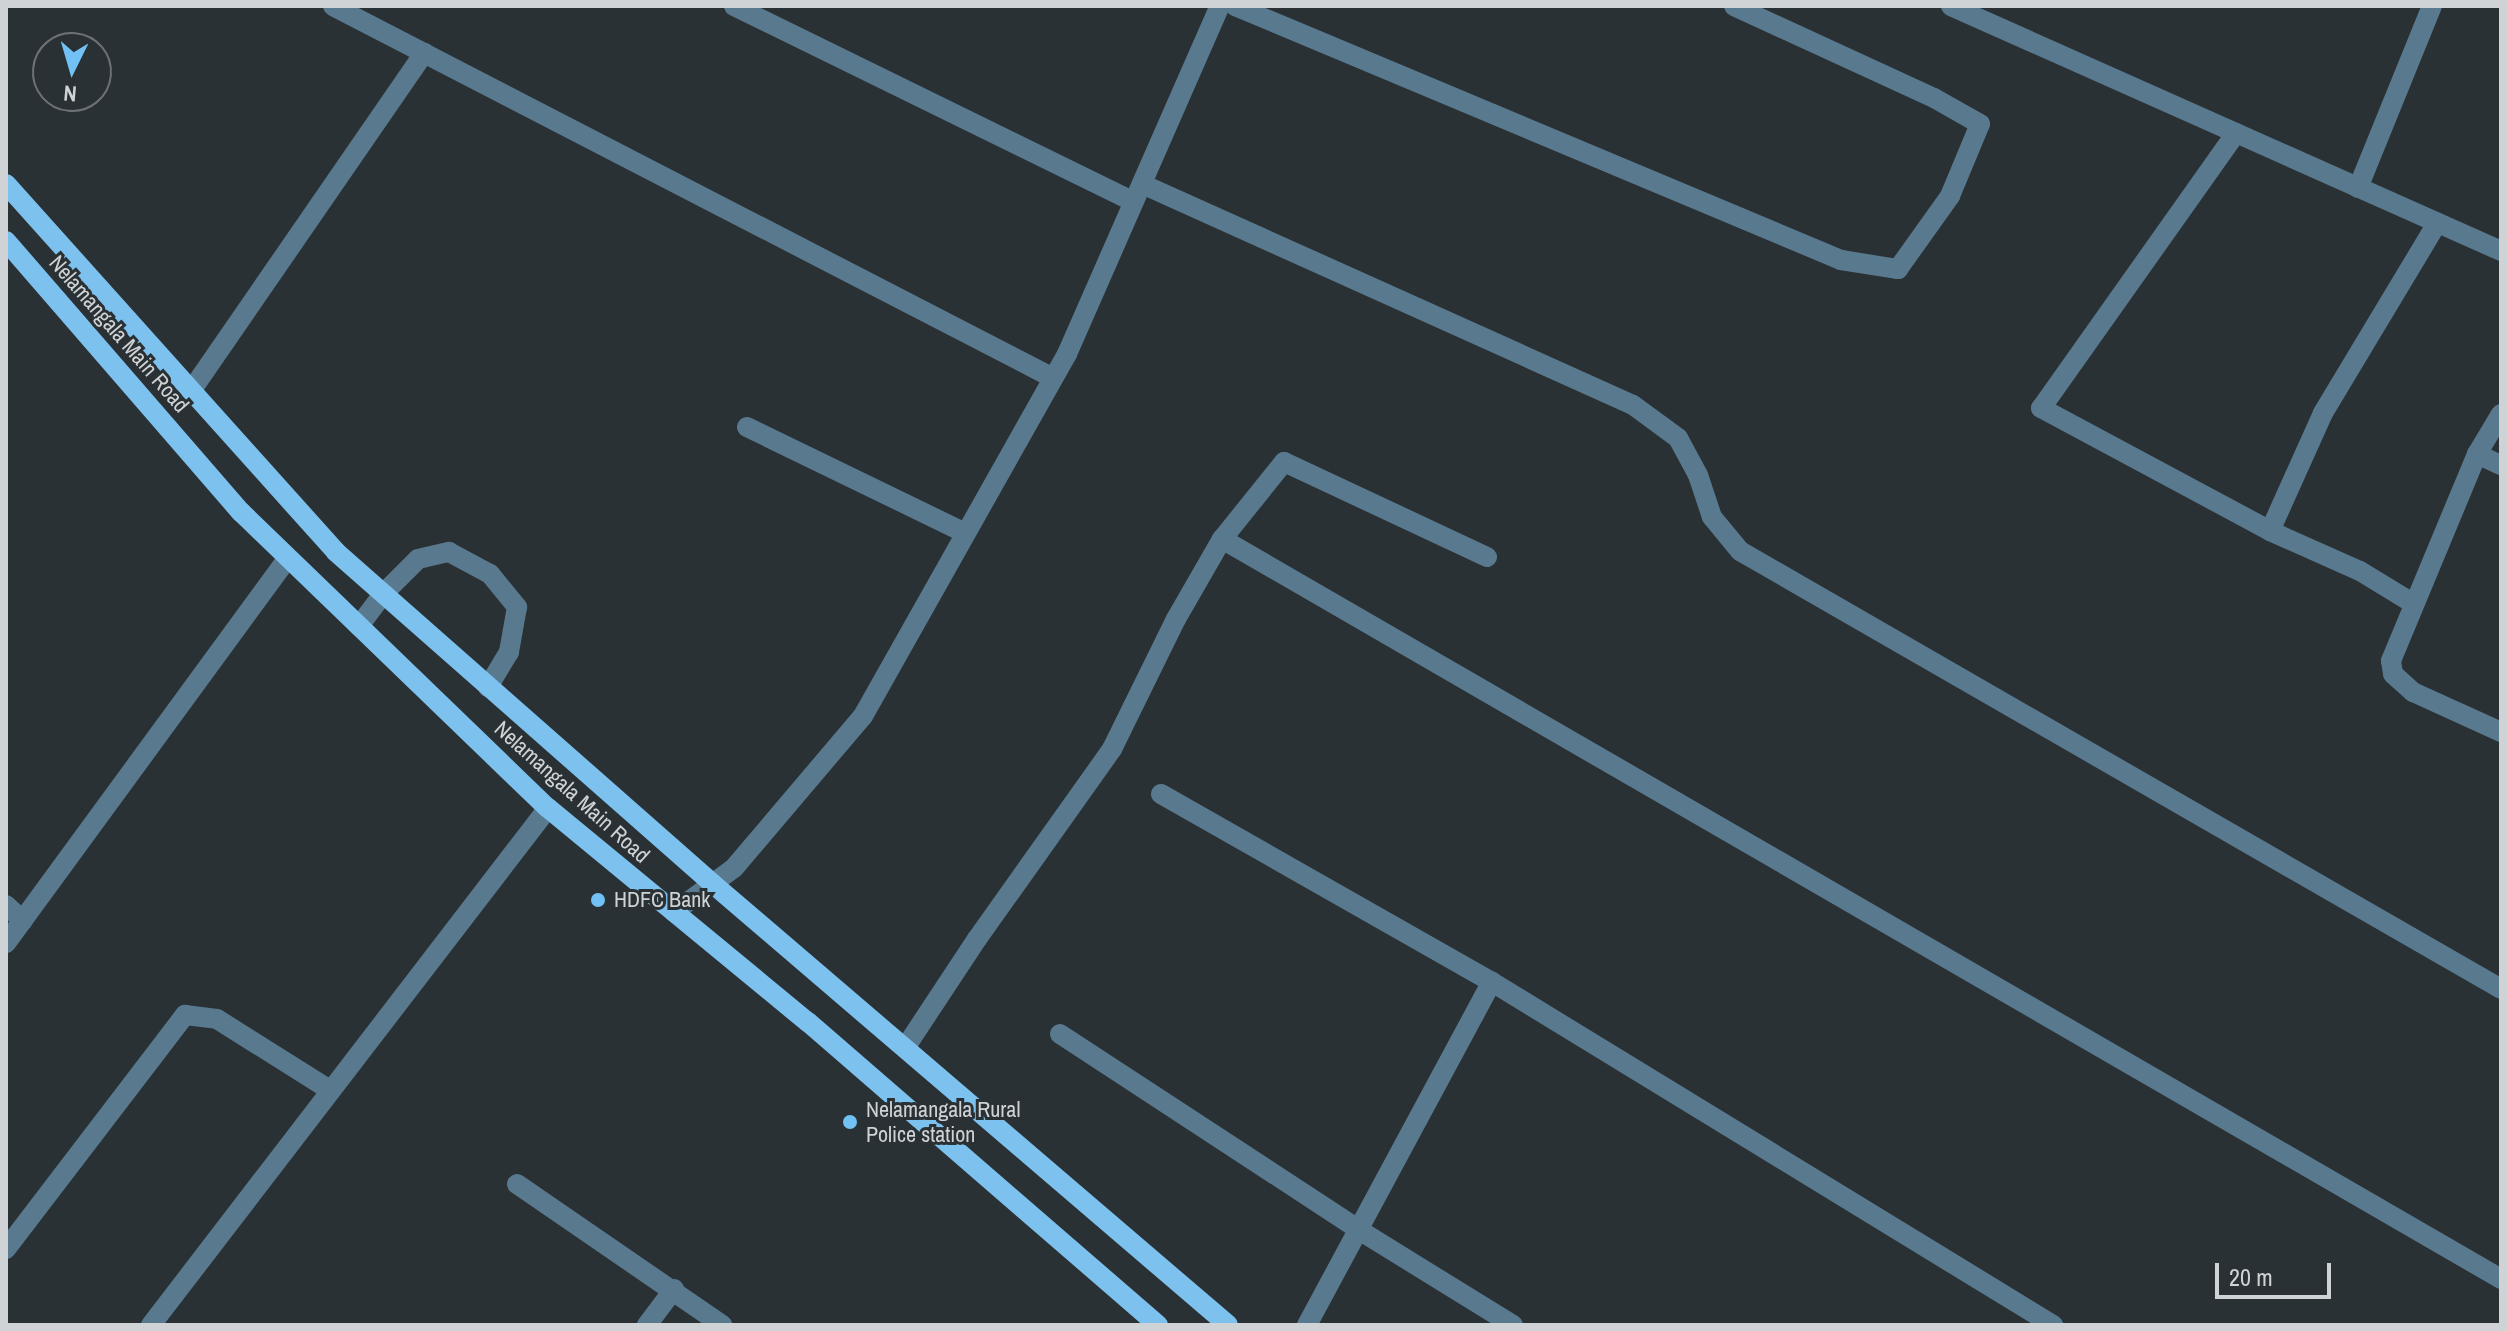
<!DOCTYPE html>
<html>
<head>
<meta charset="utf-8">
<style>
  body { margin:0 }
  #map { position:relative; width:2507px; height:1331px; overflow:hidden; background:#2a3135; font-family:"Archivo Narrow",sans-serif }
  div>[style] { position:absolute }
  .minor>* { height:20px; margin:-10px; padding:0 10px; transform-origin:10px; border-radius:10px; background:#59798f }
  .major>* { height:20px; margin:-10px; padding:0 10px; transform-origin:10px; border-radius:10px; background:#7dc1ee }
  .dots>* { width:22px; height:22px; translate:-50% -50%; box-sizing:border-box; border:4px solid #2a3135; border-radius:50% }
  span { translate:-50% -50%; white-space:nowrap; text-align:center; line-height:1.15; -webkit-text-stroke:6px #2a3135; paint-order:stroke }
  .street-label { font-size:22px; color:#cfd3d6 }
  .poi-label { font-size:22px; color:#cfd3d6 }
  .left { translate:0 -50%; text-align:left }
  .frame { position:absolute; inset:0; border:8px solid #cfd3d6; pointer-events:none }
  .north { position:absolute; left:32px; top:32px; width:80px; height:80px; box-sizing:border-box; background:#2a3135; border:2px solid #6c7275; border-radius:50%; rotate:185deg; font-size:22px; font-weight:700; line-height:32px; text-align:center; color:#cfd3d6 }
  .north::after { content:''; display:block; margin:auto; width:28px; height:36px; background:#71c1f5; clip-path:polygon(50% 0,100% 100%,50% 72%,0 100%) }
  .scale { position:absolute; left:2215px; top:1263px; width:116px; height:36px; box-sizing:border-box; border:4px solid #cfd3d6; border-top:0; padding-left:10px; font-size:24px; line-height:28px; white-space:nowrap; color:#cfd3d6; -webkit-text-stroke:6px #2a3135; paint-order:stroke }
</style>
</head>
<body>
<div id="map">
  <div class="minor">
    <div style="left:333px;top:6px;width:810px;rotate:27.32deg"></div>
    <div style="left:734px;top:6px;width:445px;rotate:26.1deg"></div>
    <div style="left:1235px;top:6px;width:657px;rotate:22.74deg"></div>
    <div style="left:1841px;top:260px;width:58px;rotate:9deg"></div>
    <div style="left:1898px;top:269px;width:90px;rotate:-54.5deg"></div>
    <div style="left:1950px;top:196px;width:78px;rotate:-67.4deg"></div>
    <div style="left:1980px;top:124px;width:53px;rotate:-150.5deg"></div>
    <div style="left:1934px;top:98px;width:220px;rotate:-155.3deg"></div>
    <div style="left:1951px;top:6px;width:602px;rotate:24.01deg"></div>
    <div style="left:2236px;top:133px;width:337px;rotate:125.3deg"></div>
    <div style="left:2041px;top:408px;width:260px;rotate:28.2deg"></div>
    <div style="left:2270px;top:531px;width:98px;rotate:24deg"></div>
    <div style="left:2360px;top:571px;width:63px;rotate:31.4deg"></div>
    <div style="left:1142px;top:184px;width:538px;rotate:24.23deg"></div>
    <div style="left:1633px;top:405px;width:56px;rotate:36.3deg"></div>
    <div style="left:1678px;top:438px;width:42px;rotate:61.6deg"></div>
    <div style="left:1698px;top:475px;width:44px;rotate:71.6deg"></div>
    <div style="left:1712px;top:517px;width:44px;rotate:50.5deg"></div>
    <div style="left:1740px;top:551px;width:878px;rotate:29.92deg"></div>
    <div style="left:2358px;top:188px;width:196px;rotate:-67.9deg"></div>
    <div style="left:191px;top:391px;width:411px;rotate:-55.4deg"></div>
    <div style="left:2501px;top:414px;width:47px;rotate:121deg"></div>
    <div style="left:2477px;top:454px;width:224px;rotate:112.6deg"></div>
    <div style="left:2391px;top:661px;width:13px;rotate:81deg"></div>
    <div style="left:2393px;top:674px;width:27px;rotate:42deg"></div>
    <div style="left:2413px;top:692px;width:97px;rotate:24.4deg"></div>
    <div style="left:747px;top:427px;width:242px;rotate:25.9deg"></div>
    <div style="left:2477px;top:454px;width:26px;rotate:25deg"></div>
    <div style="left:2270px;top:531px;width:129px;rotate:-65.8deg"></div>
    <div style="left:2323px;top:413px;width:222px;rotate:-59deg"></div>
    <div style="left:1487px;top:557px;width:224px;rotate:-154.9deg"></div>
    <div style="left:1284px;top:462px;width:99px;rotate:128.8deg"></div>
    <div style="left:1222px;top:539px;width:1478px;rotate:30.05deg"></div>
    <div style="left:359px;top:626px;width:40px;rotate:-53deg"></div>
    <div style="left:383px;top:594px;width:49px;rotate:-45deg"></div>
    <div style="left:418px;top:559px;width:32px;rotate:-13deg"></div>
    <div style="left:449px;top:552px;width:47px;rotate:28.2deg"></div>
    <div style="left:490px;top:574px;width:43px;rotate:50.7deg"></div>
    <div style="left:517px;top:607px;width:46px;rotate:100.1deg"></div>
    <div style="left:509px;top:652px;width:41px;rotate:121deg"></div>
    <div style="left:1161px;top:794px;width:381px;rotate:29.6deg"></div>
    <div style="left:1492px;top:982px;width:658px;rotate:31.44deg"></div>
    <div style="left:6px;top:905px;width:23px;rotate:43deg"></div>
    <div style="left:674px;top:912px;width:74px;rotate:-36.3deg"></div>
    <div style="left:734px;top:868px;width:199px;rotate:-49.7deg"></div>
    <div style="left:863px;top:716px;width:416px;rotate:-60.6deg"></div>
    <div style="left:1067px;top:354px;width:380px;rotate:-66.3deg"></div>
    <div style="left:6px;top:943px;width:477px;rotate:-53.8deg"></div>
    <div style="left:1060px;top:1034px;width:358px;rotate:33.2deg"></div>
    <div style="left:1359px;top:1230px;width:181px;rotate:31.7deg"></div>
    <div style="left:905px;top:1048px;width:131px;rotate:-56.6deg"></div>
    <div style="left:977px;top:939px;width:233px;rotate:-54.6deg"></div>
    <div style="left:1112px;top:749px;width:145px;rotate:-63.8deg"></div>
    <div style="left:1176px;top:619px;width:92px;rotate:-60.1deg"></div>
    <div style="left:517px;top:1184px;width:249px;rotate:34.5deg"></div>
    <div style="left:6px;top:1249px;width:295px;rotate:-52.6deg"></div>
    <div style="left:185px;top:1015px;width:32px;rotate:7deg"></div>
    <div style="left:217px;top:1019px;width:131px;rotate:32.2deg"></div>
    <div style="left:151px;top:1325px;width:652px;rotate:-52.48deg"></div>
    <div style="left:647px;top:1325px;width:45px;rotate:-53.1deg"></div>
    <div style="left:1307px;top:1325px;width:390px;rotate:-61.7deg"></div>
  </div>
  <div class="major">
    <div style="left:6px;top:184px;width:494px;rotate:48.1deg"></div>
    <div style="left:336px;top:552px;width:502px;rotate:41.37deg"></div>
    <div style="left:713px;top:884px;width:678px;rotate:40.57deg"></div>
    <div style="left:6px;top:241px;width:359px;rotate:49.1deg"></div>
    <div style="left:241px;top:512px;width:426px;rotate:44deg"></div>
    <div style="left:548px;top:808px;width:337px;rotate:39.5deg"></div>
    <div style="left:808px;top:1022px;width:463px;rotate:40.9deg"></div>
  </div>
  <div class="dots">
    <div style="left:598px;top:900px;background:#71c1f5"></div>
    <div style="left:850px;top:1122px;background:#71c1f5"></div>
  </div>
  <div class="street-label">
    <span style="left:119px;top:334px;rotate:49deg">Nelamangala Main Road</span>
    <span style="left:572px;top:792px;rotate:42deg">Nelamangala Main Road</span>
  </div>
  <div class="poi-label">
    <span class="left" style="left:614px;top:900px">HDFC Bank</span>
    <span class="left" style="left:866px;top:1122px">Nelamangala Rural<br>Police station</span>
  </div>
  <div class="frame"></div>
  <div class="north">N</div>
  <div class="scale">20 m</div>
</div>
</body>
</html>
